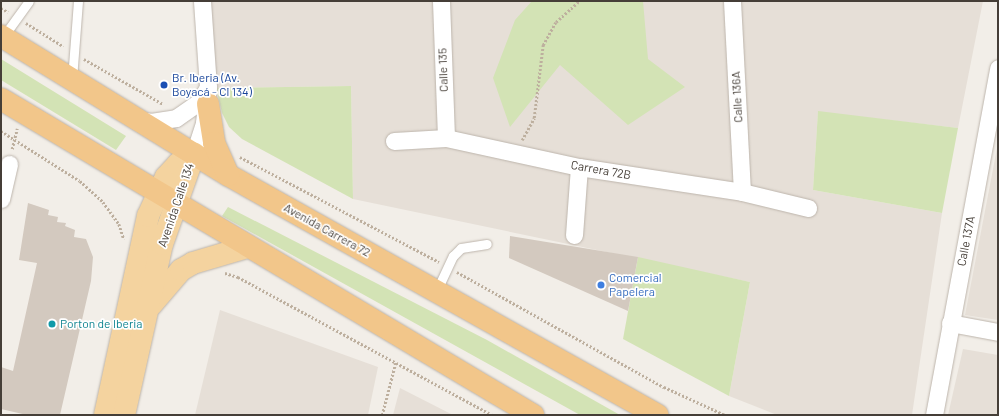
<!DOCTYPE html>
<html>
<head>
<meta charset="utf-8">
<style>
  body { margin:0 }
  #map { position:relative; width:999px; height:416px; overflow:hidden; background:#f2eee8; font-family:Barlow,sans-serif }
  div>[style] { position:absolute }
  .residential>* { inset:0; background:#e6dfd7 }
  .green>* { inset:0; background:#d3e3b5 }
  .building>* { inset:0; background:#d3c9bf }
  .path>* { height:2.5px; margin-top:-1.25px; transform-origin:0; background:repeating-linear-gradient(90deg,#bdaf9e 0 2px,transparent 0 4px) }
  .roads { filter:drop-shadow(0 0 1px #bdb5ac) drop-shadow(0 0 1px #bdb5ac) }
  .service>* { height:9px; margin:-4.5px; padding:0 4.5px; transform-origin:4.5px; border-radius:4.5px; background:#fff }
  .minor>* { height:17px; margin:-8.5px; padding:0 8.5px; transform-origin:8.5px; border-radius:8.5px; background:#fff }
  .primary>* { height:22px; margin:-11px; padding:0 11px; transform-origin:11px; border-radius:11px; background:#f4d39f }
  .trunk>* { height:22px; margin:-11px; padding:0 11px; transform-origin:11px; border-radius:11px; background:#f2c68a }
  .dots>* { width:11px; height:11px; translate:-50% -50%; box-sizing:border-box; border:2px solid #fff; border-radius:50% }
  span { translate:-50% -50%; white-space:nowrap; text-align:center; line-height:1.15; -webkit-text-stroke:3.5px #fff; paint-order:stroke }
  .street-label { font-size:12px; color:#453e37 }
  .transit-label { font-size:12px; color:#164399 }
  .left { translate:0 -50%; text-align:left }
  .shop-label { font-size:12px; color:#366cbe }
  .culture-label { font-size:12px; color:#0d838f }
  .frame { position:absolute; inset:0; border:2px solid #453e37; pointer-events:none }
</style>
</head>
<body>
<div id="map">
  <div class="residential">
    <div style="clip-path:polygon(211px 1px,983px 1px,958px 128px,818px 112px,813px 190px,942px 213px,912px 415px,777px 415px,729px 396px,750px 282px,353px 199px,351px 86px,216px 88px)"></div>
    <div style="clip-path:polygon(998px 143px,998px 320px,965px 315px)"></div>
    <div style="clip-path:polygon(220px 310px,378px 367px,368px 415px,195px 415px)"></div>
    <div style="clip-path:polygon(963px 349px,998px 355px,998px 415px,948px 415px)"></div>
    <div style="clip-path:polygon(400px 388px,453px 415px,393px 415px)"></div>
  </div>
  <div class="green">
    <div style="clip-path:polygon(532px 1px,643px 1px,648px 59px,685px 87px,628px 125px,560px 65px,510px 127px,493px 78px,515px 20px)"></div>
    <div style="clip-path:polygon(1px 59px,126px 136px,116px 150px,1px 80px)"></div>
    <div style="clip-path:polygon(351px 86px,353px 199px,242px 139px,229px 127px,222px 113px,216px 88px)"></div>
    <div style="clip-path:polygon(818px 111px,958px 128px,942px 213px,813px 190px)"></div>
    <div style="clip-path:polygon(228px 207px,487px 340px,620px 415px,580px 415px,222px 216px)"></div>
    <div style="clip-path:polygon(638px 257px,750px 282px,729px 396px,623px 339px)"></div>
  </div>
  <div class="building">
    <div style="clip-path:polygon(28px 203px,49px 210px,48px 215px,58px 217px,57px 222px,66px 223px,65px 226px,75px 230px,74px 237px,86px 239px,93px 257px,91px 281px,60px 415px,27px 415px,1px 409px,1px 367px,13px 371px,37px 263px,19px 260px)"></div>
    <div style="clip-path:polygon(510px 236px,638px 257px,628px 311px,509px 258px)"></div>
  </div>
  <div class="path">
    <div style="left:1px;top:8px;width:8px;rotate:30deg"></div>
    <div style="left:26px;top:23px;width:44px;rotate:31.9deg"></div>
    <div style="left:84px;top:59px;width:91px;rotate:29.7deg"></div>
    <div style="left:1px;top:131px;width:93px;rotate:32.3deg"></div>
    <div style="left:80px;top:181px;width:31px;rotate:42deg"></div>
    <div style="left:103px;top:202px;width:27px;rotate:54deg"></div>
    <div style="left:119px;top:224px;width:16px;rotate:72deg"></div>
    <div style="left:522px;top:140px;width:25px;rotate:-61deg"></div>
    <div style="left:534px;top:118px;width:74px;rotate:-83deg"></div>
    <div style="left:543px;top:45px;width:26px;rotate:-61deg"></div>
    <div style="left:556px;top:22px;width:31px;rotate:-42deg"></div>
    <div style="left:12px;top:149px;width:21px;rotate:-76deg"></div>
    <div style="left:240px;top:157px;width:225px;rotate:27.8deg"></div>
    <div style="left:457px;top:272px;width:237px;rotate:29.1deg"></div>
    <div style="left:664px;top:387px;width:67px;rotate:24.7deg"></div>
    <div style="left:225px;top:273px;width:14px;rotate:17deg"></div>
    <div style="left:238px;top:277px;width:289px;rotate:28.5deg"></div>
    <div style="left:382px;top:415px;width:56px;rotate:-75.5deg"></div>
  </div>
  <div class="roads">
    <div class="service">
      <div style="left:3px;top:37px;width:44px;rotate:-54.2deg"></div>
      <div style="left:72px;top:79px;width:78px;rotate:-85.6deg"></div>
      <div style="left:436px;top:292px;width:40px;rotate:-65deg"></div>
      <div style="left:453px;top:256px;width:11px;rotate:-45deg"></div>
      <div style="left:461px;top:248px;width:26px;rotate:-9deg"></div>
    </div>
    <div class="minor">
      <div style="left:441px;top:1px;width:137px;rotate:87.9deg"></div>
      <div style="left:732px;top:1px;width:191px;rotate:87deg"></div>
      <div style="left:139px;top:120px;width:12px;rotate:9deg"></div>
      <div style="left:151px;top:122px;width:25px;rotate:-9deg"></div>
      <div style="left:176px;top:118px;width:29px;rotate:-35deg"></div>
      <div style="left:200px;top:101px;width:16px;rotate:-60deg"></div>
      <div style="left:394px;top:141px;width:52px;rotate:-3.3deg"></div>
      <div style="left:446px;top:138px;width:136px;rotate:12.3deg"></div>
      <div style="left:579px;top:167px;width:165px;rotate:8.7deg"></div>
      <div style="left:742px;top:192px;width:68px;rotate:13.6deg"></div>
      <div style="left:194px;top:154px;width:33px;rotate:-72deg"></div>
      <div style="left:204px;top:123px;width:36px;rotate:-84deg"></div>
      <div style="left:208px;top:87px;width:86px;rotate:-94deg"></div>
      <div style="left:1px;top:199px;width:36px;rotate:-77deg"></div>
      <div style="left:574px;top:235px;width:68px;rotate:-85.8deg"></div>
      <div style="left:950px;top:323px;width:49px;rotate:10.6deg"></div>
      <div style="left:934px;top:415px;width:353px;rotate:-79.5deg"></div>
    </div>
    <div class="primary">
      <div style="left:151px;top:305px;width:46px;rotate:-49.4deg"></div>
      <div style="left:181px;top:270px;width:14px;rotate:-30deg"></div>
      <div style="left:193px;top:263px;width:56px;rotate:-16.5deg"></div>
      <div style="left:105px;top:415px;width:204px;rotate:-77.8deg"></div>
      <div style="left:148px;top:216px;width:43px;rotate:-65.2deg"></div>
      <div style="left:166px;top:177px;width:18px;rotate:-47deg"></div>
      <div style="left:178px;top:164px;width:19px;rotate:-32deg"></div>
      <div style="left:124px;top:415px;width:175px;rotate:-77.5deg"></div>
      <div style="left:162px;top:244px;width:96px;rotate:-70.4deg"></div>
    </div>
    <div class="trunk">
      <div style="left:1px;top:36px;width:266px;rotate:31.5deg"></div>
      <div style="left:228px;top:175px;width:492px;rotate:29.2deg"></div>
      <div style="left:1px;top:99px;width:619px;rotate:30.71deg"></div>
      <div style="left:208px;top:104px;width:39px;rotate:81deg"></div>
      <div style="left:214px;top:143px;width:35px;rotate:66deg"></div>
    </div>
  </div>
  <div class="dots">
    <div style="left:164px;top:85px;background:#1a4fb4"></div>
    <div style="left:601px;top:285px;background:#3f7fe0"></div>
    <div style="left:52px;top:324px;background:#0f9aa8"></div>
  </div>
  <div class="street-label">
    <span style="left:443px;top:70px;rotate:-92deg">Calle 135</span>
    <span style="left:737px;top:97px;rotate:-93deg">Calle 136A</span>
    <span style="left:601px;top:170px;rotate:10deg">Carrera 72B</span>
    <span style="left:176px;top:205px;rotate:-71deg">Avenida Calle 134</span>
    <span style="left:327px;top:230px;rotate:29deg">Avenida Carrera 72</span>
    <span style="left:966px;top:241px;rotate:-79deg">Calle 137A</span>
  </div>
  <div class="transit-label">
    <span class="left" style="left:172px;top:85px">Br. Iberia (Av.<br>Boyacá - Cl 134)</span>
  </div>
  <div class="shop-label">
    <span class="left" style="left:609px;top:285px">Comercial<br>Papelera</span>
  </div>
  <div class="culture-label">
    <span class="left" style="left:60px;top:324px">Porton de Iberia</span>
  </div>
  <div class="frame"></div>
</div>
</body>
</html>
